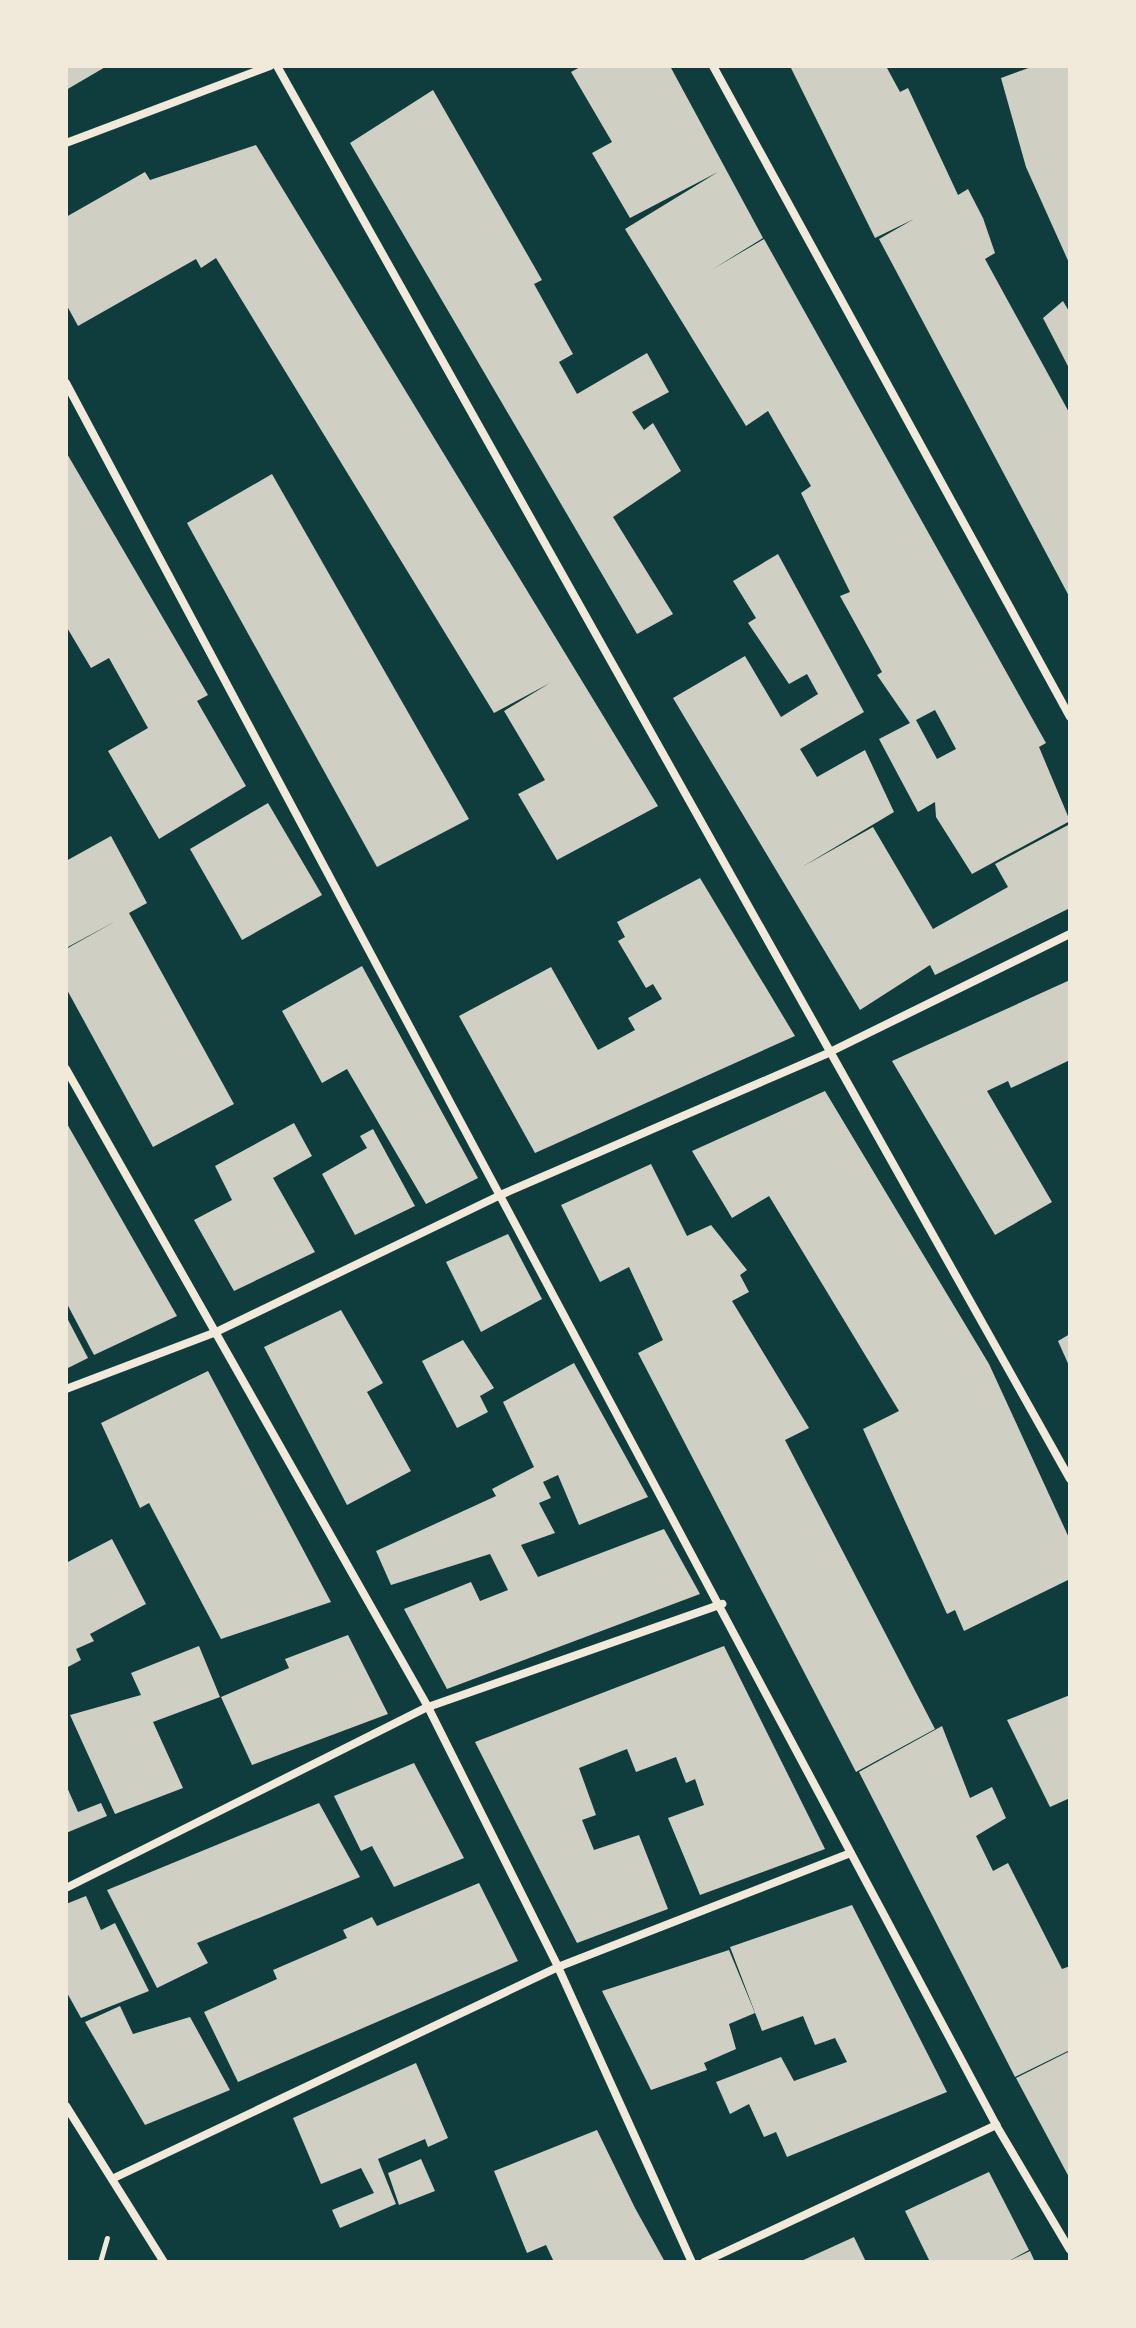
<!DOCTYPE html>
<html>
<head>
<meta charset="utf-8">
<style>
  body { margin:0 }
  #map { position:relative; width:1136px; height:2328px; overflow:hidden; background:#0f3d3e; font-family:"Work Sans",sans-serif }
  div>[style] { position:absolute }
  .building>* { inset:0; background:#cfcfc3 }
  .path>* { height:5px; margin:-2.5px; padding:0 2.5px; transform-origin:2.5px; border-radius:2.5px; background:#f1e9da }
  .minor>* { height:8px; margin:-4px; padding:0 4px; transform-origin:4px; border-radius:4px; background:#f1e9da }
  span { translate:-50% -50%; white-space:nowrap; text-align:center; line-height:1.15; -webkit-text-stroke:6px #f1e9da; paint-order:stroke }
  .frame { position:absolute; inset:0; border:68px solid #f1e9da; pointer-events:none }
</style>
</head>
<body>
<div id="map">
  <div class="building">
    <div style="clip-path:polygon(66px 66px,107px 66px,66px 90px)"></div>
    <div style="clip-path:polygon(evenodd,582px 66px,670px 66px,763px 238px,713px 269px,764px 239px,1046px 743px,1039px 747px,1070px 821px,972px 874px,936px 817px,935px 802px,918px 812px,879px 739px,910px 723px,877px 675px,882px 672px,840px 596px,850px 592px,801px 493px,811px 486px,768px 411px,746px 426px,625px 229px,718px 172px,630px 218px,592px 153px,612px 142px,571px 72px,582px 66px,935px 710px,956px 749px,937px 759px,916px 720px,935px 710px)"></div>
    <div style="clip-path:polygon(790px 66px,887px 68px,900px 92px,908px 88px,958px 195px,968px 189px,983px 218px,995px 253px,985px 259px,1070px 414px,1070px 598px,879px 239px,914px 219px,875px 238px)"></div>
    <div style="clip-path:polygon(1034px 66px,1070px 66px,1070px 265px,1026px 167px,1001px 78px)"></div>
    <div style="clip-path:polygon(433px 90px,542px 280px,534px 284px,573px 354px,559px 362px,577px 394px,647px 353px,669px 392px,632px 412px,644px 430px,653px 423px,681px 471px,613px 517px,673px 614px,637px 634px,350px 143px)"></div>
    <div style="clip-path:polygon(256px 145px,658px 806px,557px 860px,518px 794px,545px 780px,504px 711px,550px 683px,494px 713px,216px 258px,201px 268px,196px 259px,78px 326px,66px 304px,66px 217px,145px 172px,150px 180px)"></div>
    <div style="clip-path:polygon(1063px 301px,1070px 313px,1070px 370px,1043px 318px)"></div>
    <div style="clip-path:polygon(66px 452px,208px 695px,197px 701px,246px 786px,159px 839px,108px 751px,148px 728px,109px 658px,91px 668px,66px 626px)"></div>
    <div style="clip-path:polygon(272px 474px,469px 819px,377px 867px,187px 523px)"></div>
    <div style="clip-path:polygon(778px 554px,864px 712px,800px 749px,817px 777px,865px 750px,894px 812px,802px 867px,873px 827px,933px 929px,1008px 887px,995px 864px,1070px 824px,1070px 908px,935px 975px,930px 965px,860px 1010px,673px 698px,745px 656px,781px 717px,818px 694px,807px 674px,789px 684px,748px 623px,756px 618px,733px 581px)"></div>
    <div style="clip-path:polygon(268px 803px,322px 895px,242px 940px,190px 849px)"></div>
    <div style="clip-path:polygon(111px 836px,147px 903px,129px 913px,234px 1104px,153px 1147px,66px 988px,66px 949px,116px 921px,66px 948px,66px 861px)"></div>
    <div style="clip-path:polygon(700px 878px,795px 1036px,535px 1153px,459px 1016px,551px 967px,598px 1050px,635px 1030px,628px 1018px,662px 999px,653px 984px,646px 988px,618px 941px,625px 937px,617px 922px)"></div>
    <div style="clip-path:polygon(362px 966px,478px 1178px,426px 1204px,347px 1069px,322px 1083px,282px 1011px)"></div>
    <div style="clip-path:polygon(1070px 980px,1070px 1060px,1011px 1088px,1008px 1081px,987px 1091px,1052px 1202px,995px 1235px,892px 1061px)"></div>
    <div style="clip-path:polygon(825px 1091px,989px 1364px,1070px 1540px,1070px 1579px,964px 1631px,955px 1610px,947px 1614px,863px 1429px,899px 1411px,769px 1196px,732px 1218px,692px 1151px)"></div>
    <div style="clip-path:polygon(66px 1122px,177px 1316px,94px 1355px,66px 1302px)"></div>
    <div style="clip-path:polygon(294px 1123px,312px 1156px,273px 1178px,315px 1252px,234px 1291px,194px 1220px,232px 1200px,215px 1166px)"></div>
    <div style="clip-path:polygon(373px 1129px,415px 1206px,355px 1235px,322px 1174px,367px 1148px,360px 1136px)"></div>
    <div style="clip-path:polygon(651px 1164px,687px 1236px,711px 1225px,747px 1270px,740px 1275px,749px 1292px,732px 1301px,809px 1428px,785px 1440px,935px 1729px,856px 1772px,638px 1353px,663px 1340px,629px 1267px,600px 1282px,561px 1205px)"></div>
    <div style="clip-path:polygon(508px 1234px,542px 1299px,481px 1332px,446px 1262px)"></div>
    <div style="clip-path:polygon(341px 1310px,383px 1383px,367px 1392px,411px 1471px,347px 1505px,264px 1347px)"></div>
    <div style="clip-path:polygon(66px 1316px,88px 1358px,66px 1369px)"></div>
    <div style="clip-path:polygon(1070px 1334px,1070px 1368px,1058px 1341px)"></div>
    <div style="clip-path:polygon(463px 1340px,494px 1388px,480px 1396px,488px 1412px,457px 1428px,422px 1361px)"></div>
    <div style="clip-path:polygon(574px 1363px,648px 1497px,579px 1525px,558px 1475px,543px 1482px,551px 1498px,539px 1503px,555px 1533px,521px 1545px,538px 1577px,664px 1529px,700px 1594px,447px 1689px,404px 1609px,471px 1582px,480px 1601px,508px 1590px,490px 1554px,391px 1585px,376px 1551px,496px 1496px,492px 1489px,534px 1467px,503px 1402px)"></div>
    <div style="clip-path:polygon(208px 1371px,331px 1602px,221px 1639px,149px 1503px,140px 1508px,101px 1423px)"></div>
    <div style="clip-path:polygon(112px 1539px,146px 1604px,90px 1634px,94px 1641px,76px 1649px,81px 1660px,66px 1668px,66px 1563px)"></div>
    <div style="clip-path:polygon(348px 1635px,388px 1714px,252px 1765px,221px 1697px,289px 1668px,285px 1659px)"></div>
    <div style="clip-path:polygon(199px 1646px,220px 1697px,153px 1722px,183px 1788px,115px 1814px,70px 1715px,141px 1695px,131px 1673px)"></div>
    <div style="clip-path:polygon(724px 1646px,825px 1849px,700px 1895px,668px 1818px,704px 1805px,695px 1779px,686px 1783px,676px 1757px,636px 1772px,627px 1749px,579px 1768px,596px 1815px,582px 1820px,594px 1850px,639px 1835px,668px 1909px,577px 1943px,475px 1742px)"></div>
    <div style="clip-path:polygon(1070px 1695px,1070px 1798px,1050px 1807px,1007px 1720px)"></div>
    <div style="clip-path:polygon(942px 1726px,970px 1798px,992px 1787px,1006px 1818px,976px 1836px,993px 1871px,1008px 1863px,1062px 1969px,1070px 1966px,1070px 2050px,1015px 2077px,859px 1772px)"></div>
    <div style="clip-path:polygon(414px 1763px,464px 1858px,394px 1887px,372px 1846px,361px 1851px,334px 1796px)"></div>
    <div style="clip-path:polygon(66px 1785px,78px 1812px,101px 1803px,107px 1816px,66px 1833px)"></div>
    <div style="clip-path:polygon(319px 1803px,360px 1877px,197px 1943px,208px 1963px,157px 1988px,107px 1890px)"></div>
    <div style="clip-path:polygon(479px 1883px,518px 1961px,238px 2082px,204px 2012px,277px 1979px,273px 1970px,347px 1938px,343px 1930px,372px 1917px,377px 1926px)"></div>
    <div style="clip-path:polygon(86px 1896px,101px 1930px,115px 1923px,149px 1991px,81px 2018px,66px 1991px,66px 1904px)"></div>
    <div style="clip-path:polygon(852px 1905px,947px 2092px,787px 2157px,776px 2132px,764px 2137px,749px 2104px,730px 2114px,716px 2082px,781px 2057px,794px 2081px,847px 2062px,835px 2038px,815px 2045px,803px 2016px,762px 2031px,730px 1947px)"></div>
    <div style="clip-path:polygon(729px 1950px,755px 2013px,729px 2024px,736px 2049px,704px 2063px,707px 2070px,651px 2090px,602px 1991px)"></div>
    <div style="clip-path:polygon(120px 2006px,133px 2034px,190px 2017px,230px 2090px,145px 2125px,85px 2022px)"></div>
    <div style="clip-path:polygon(1070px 2051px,1070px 2179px,1016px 2078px)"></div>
    <div style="clip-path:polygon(416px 2063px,448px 2138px,428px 2147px,425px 2139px,378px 2159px,396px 2204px,340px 2228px,332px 2210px,374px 2193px,361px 2168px,321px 2184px,293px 2118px)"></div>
    <div style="clip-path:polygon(597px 2130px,635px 2208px,665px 2262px,554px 2262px,546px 2245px,527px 2253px,494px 2171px)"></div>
    <div style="clip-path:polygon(421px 2159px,435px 2191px,399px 2205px,388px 2173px)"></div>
    <div style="clip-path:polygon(989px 2172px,1029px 2250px,1007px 2262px,1030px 2251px,1035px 2262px,930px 2262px,905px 2211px)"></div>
    <div style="clip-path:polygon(854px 2237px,866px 2262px,799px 2262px)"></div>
  </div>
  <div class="path">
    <div style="left:100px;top:2262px;width:25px;rotate:-74deg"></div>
  </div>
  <div class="minor">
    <div style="left:277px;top:66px;width:1620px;rotate:60.7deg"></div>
    <div style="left:713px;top:66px;width:742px;rotate:61.26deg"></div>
    <div style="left:66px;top:143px;width:218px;rotate:-20.7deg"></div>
    <div style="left:66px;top:383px;width:1975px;rotate:61.9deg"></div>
    <div style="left:996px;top:2125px;width:145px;rotate:59.4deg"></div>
    <div style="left:66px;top:1069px;width:734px;rotate:60.43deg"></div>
    <div style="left:428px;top:1707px;width:291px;rotate:63.4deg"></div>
    <div style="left:558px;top:1967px;width:324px;rotate:65.6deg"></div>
    <div style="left:66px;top:1389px;width:160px;rotate:-20.8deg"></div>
    <div style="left:216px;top:1332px;width:313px;rotate:-25.7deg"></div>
    <div style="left:498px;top:1196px;width:362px;rotate:-23.4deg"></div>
    <div style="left:830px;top:1052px;width:267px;rotate:-26.2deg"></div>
    <div style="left:66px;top:1888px;width:405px;rotate:-26.6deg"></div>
    <div style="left:428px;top:1707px;width:312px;rotate:-19.3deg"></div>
    <div style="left:66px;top:2106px;width:184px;rotate:57.9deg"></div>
    <div style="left:114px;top:2178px;width:492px;rotate:-25.4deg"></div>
    <div style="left:558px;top:1967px;width:314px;rotate:-21.3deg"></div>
    <div style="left:704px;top:2262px;width:323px;rotate:-25.1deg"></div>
  </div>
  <div class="frame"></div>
</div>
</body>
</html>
